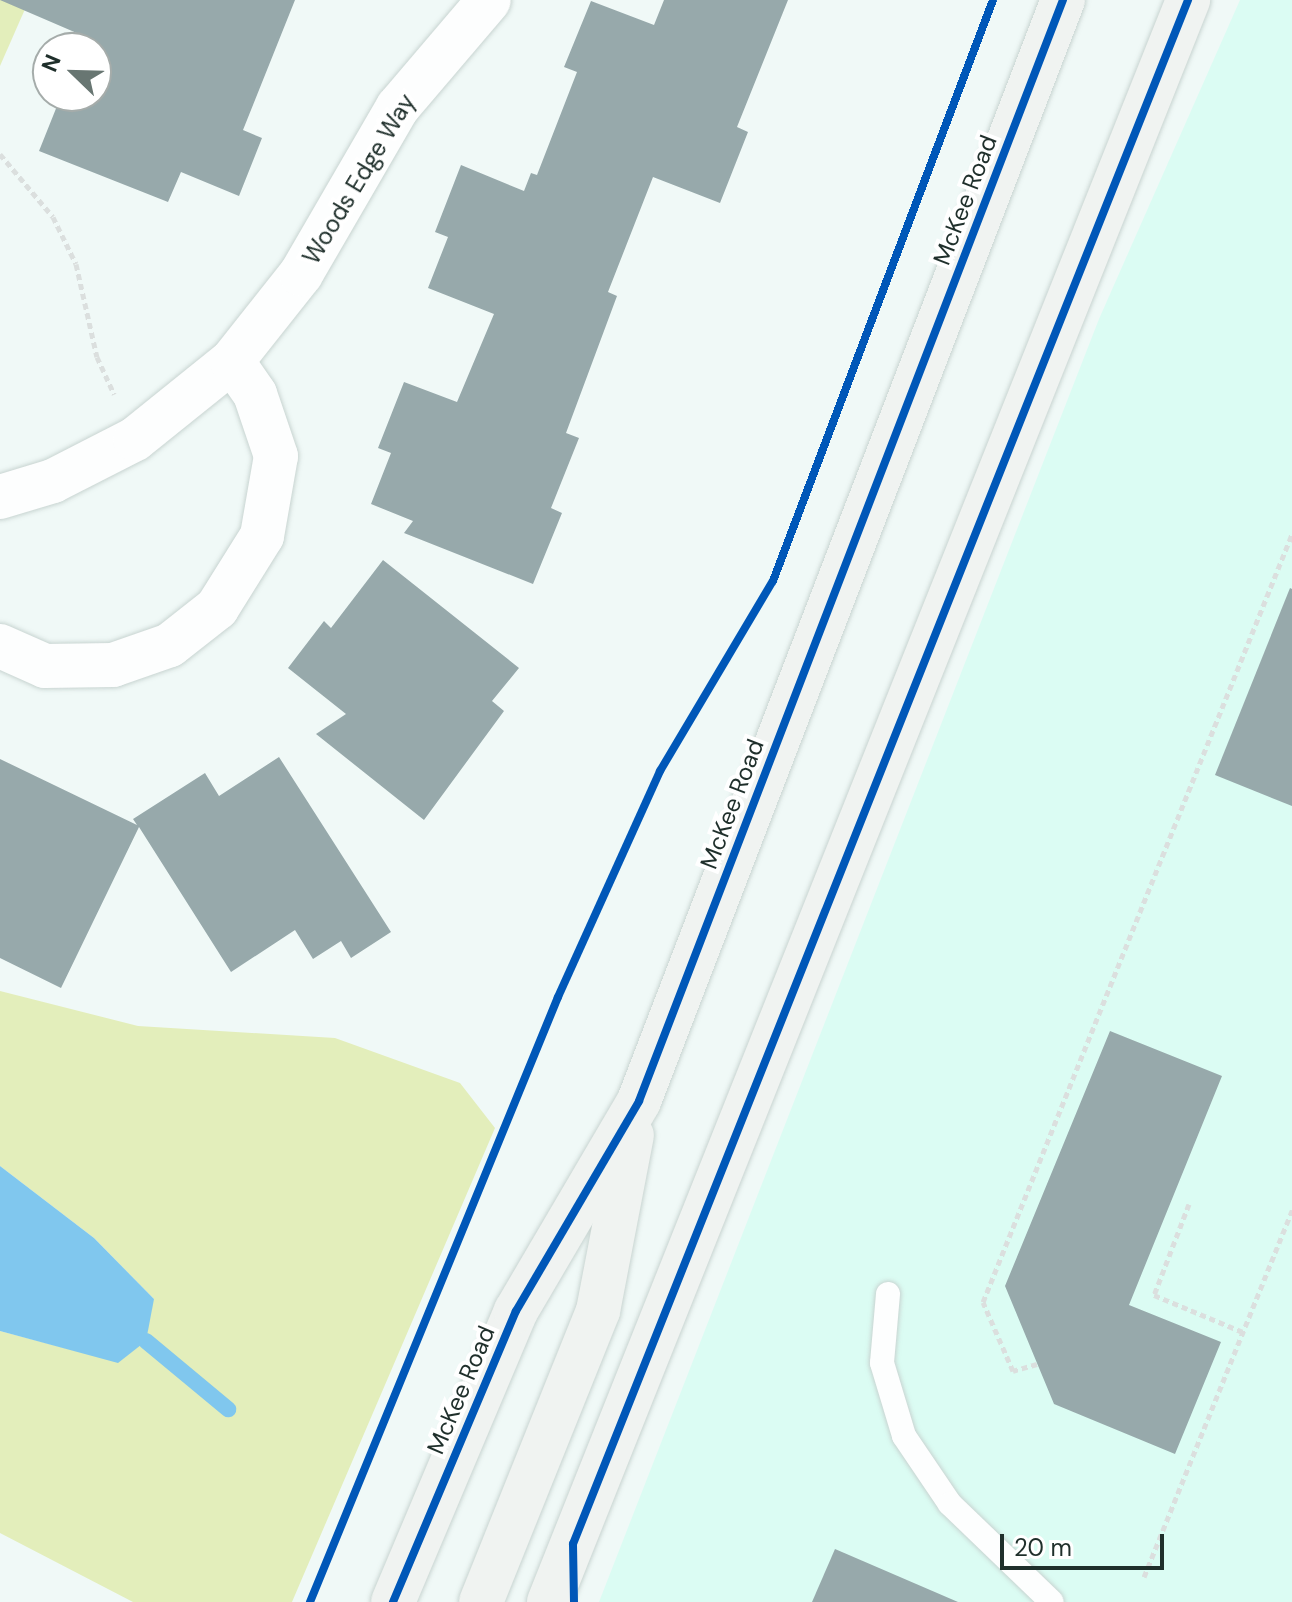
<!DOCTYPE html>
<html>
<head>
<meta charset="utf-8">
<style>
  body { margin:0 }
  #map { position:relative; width:1292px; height:1602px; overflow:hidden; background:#f0f9f7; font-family:"DM Sans",sans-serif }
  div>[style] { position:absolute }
  .built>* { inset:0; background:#dbfcf3 }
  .green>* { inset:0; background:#e3eebb }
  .water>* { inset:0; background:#80c7ee }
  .stream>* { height:16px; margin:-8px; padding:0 8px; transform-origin:8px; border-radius:8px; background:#80c7ee }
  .building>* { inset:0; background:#97a9ab }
  .path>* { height:5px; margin-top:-2.5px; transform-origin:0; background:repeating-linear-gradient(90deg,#dbdfde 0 6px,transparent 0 10px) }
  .roads { filter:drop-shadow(0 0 2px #c8d4d1) drop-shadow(0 0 2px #c8d4d1) }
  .lane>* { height:24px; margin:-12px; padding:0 12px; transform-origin:12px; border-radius:12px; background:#fdfefe }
  .street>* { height:44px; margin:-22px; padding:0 22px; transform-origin:22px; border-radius:22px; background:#fdfefe }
  .secondary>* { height:44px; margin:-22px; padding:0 22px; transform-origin:22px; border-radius:22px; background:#f0f3f1 }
  .cycleway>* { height:8px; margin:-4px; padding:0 4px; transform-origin:4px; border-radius:4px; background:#0057b8 }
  span { translate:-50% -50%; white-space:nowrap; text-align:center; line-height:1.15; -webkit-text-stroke:8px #fff; paint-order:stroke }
  .street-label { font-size:24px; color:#1f2f2b }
  .north { position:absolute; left:32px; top:32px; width:80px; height:80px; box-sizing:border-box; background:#fff; border:2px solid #a5acaa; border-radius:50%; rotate:293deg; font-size:22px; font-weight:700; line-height:32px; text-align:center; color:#1f2f2b }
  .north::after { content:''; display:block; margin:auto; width:28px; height:36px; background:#687672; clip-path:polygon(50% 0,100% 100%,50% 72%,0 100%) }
  .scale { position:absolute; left:1000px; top:1534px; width:164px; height:36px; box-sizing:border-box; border:4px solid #1f2f2b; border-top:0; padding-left:10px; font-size:24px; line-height:28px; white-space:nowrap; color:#1f2f2b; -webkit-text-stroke:6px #fff; paint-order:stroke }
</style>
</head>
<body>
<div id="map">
  <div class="built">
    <div style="clip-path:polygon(1240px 0,1292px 0,1292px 1602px,599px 1602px,1099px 319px)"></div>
  </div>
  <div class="green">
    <div style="clip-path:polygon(0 0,29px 0,0 66px)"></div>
    <div style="clip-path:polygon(0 991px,138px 1026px,335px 1038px,460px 1083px,495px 1128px,292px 1602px,133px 1602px,0 1533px,0 1331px,118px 1362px,154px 1299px,94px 1238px,0 1166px)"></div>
  </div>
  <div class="water">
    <div style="clip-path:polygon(0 1166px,94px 1238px,154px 1299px,146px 1341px,118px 1363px,0 1331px)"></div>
  </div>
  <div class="stream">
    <div style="left:146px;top:1341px;width:107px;rotate:39.7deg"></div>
  </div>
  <div class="building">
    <div style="clip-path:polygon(0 0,295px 0,243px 130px,262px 138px,239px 196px,181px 172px,168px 202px,39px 151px,61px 96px,96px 96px,96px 48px,74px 48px,79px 34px)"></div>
    <div style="clip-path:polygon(664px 0,788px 0,737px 127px,748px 132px,720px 203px,653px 177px,608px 292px,617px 296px,566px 433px,579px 438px,551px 508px,562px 513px,533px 584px,404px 533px,413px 521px,371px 504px,391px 453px,378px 448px,404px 382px,457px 402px,494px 314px,428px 288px,448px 237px,435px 232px,461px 165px,524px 191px,531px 173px,537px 175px,577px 72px,564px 67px,591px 1px,654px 25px)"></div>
    <div style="clip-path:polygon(383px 560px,519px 668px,492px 701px,504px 711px,424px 820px,316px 734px,346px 714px,288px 668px,324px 621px,331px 628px)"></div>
    <div style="clip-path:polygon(1290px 588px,1292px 589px,1292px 806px,1215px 775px)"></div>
    <div style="clip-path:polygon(279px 757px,391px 932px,351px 958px,341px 941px,313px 959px,295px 930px,231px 972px,139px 827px,61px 988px,0 958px,0 759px,137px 825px,133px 819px,205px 773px,219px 796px)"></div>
    <div style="clip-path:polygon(1110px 1031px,1222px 1076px,1129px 1305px,1221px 1342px,1175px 1454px,1054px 1404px,1005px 1286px)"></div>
    <div style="clip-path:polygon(835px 1549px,958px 1602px,812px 1602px)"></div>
  </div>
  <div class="path">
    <div style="left:0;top:154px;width:82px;rotate:49.9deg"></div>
    <div style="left:53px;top:217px;width:52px;rotate:63.9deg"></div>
    <div style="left:76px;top:264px;width:95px;rotate:77.3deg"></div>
    <div style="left:97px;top:357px;width:41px;rotate:65.3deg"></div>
    <div style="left:1189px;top:1204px;width:97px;rotate:111deg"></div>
    <div style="left:1154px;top:1295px;width:96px;rotate:22.6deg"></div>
    <div style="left:1037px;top:1364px;width:25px;rotate:164deg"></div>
    <div style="left:1013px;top:1371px;width:75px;rotate:-113.5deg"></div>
    <div style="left:983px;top:1302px;width:828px;rotate:-68.08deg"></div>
    <div style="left:1144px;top:1577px;width:396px;rotate:-68deg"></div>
  </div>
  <div class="roads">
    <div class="lane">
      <div style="left:888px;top:1294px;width:69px;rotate:95deg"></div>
      <div style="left:882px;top:1363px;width:76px;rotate:73.2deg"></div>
      <div style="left:904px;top:1436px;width:82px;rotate:55.9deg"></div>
      <div style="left:950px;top:1504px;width:141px;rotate:43.9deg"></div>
    </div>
    <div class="street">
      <div style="left:0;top:497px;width:55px;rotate:-16.8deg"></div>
      <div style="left:53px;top:481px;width:92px;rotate:-27.1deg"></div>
      <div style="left:135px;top:439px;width:124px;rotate:-38.8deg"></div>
      <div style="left:232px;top:361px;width:111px;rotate:-51.6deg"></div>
      <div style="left:301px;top:274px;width:193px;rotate:-59.9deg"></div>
      <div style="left:398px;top:107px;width:140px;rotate:-49.6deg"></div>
      <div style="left:0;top:646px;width:49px;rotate:24deg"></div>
      <div style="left:45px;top:666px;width:68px;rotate:-0.8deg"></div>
      <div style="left:113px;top:665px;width:60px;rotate:-19.3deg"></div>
      <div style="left:170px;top:645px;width:60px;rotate:-38.2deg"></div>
      <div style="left:217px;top:608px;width:85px;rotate:-58deg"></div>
      <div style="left:262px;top:536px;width:81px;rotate:-80.1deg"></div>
      <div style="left:276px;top:456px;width:65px;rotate:-108.7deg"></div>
      <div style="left:255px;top:394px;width:40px;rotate:-124.9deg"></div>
    </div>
    <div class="secondary">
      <div style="left:393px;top:1602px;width:316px;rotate:-67.1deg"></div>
      <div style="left:516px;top:1311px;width:243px;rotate:-59.6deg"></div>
      <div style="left:639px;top:1101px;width:1180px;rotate:-68.94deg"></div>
      <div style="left:481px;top:1602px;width:314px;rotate:-68.1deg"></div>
      <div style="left:598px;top:1311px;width:179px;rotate:-79.1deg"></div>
      <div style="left:549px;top:1602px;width:1725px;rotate:-68.25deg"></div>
    </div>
  </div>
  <div class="cycleway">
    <div style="left:310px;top:1602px;width:654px;rotate:-67.71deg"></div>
    <div style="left:558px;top:997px;width:248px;rotate:-65.7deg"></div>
    <div style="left:660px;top:771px;width:221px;rotate:-59.3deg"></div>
    <div style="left:773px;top:581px;width:621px;rotate:-69.26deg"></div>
    <div style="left:393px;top:1602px;width:316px;rotate:-67.1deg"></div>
    <div style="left:516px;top:1311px;width:243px;rotate:-59.6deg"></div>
    <div style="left:639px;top:1101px;width:1180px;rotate:-68.94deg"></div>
    <div style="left:574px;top:1602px;width:58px;rotate:-91deg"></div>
    <div style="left:573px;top:1544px;width:1662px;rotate:-68.28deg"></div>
  </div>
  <div class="street-label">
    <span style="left:359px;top:179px;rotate:-59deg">Woods Edge Way</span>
    <span style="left:965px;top:200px;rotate:-69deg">McKee Road</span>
    <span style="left:732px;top:804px;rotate:-69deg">McKee Road</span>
    <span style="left:461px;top:1390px;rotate:-67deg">McKee Road</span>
  </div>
  <div class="north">N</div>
  <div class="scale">20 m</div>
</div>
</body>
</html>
